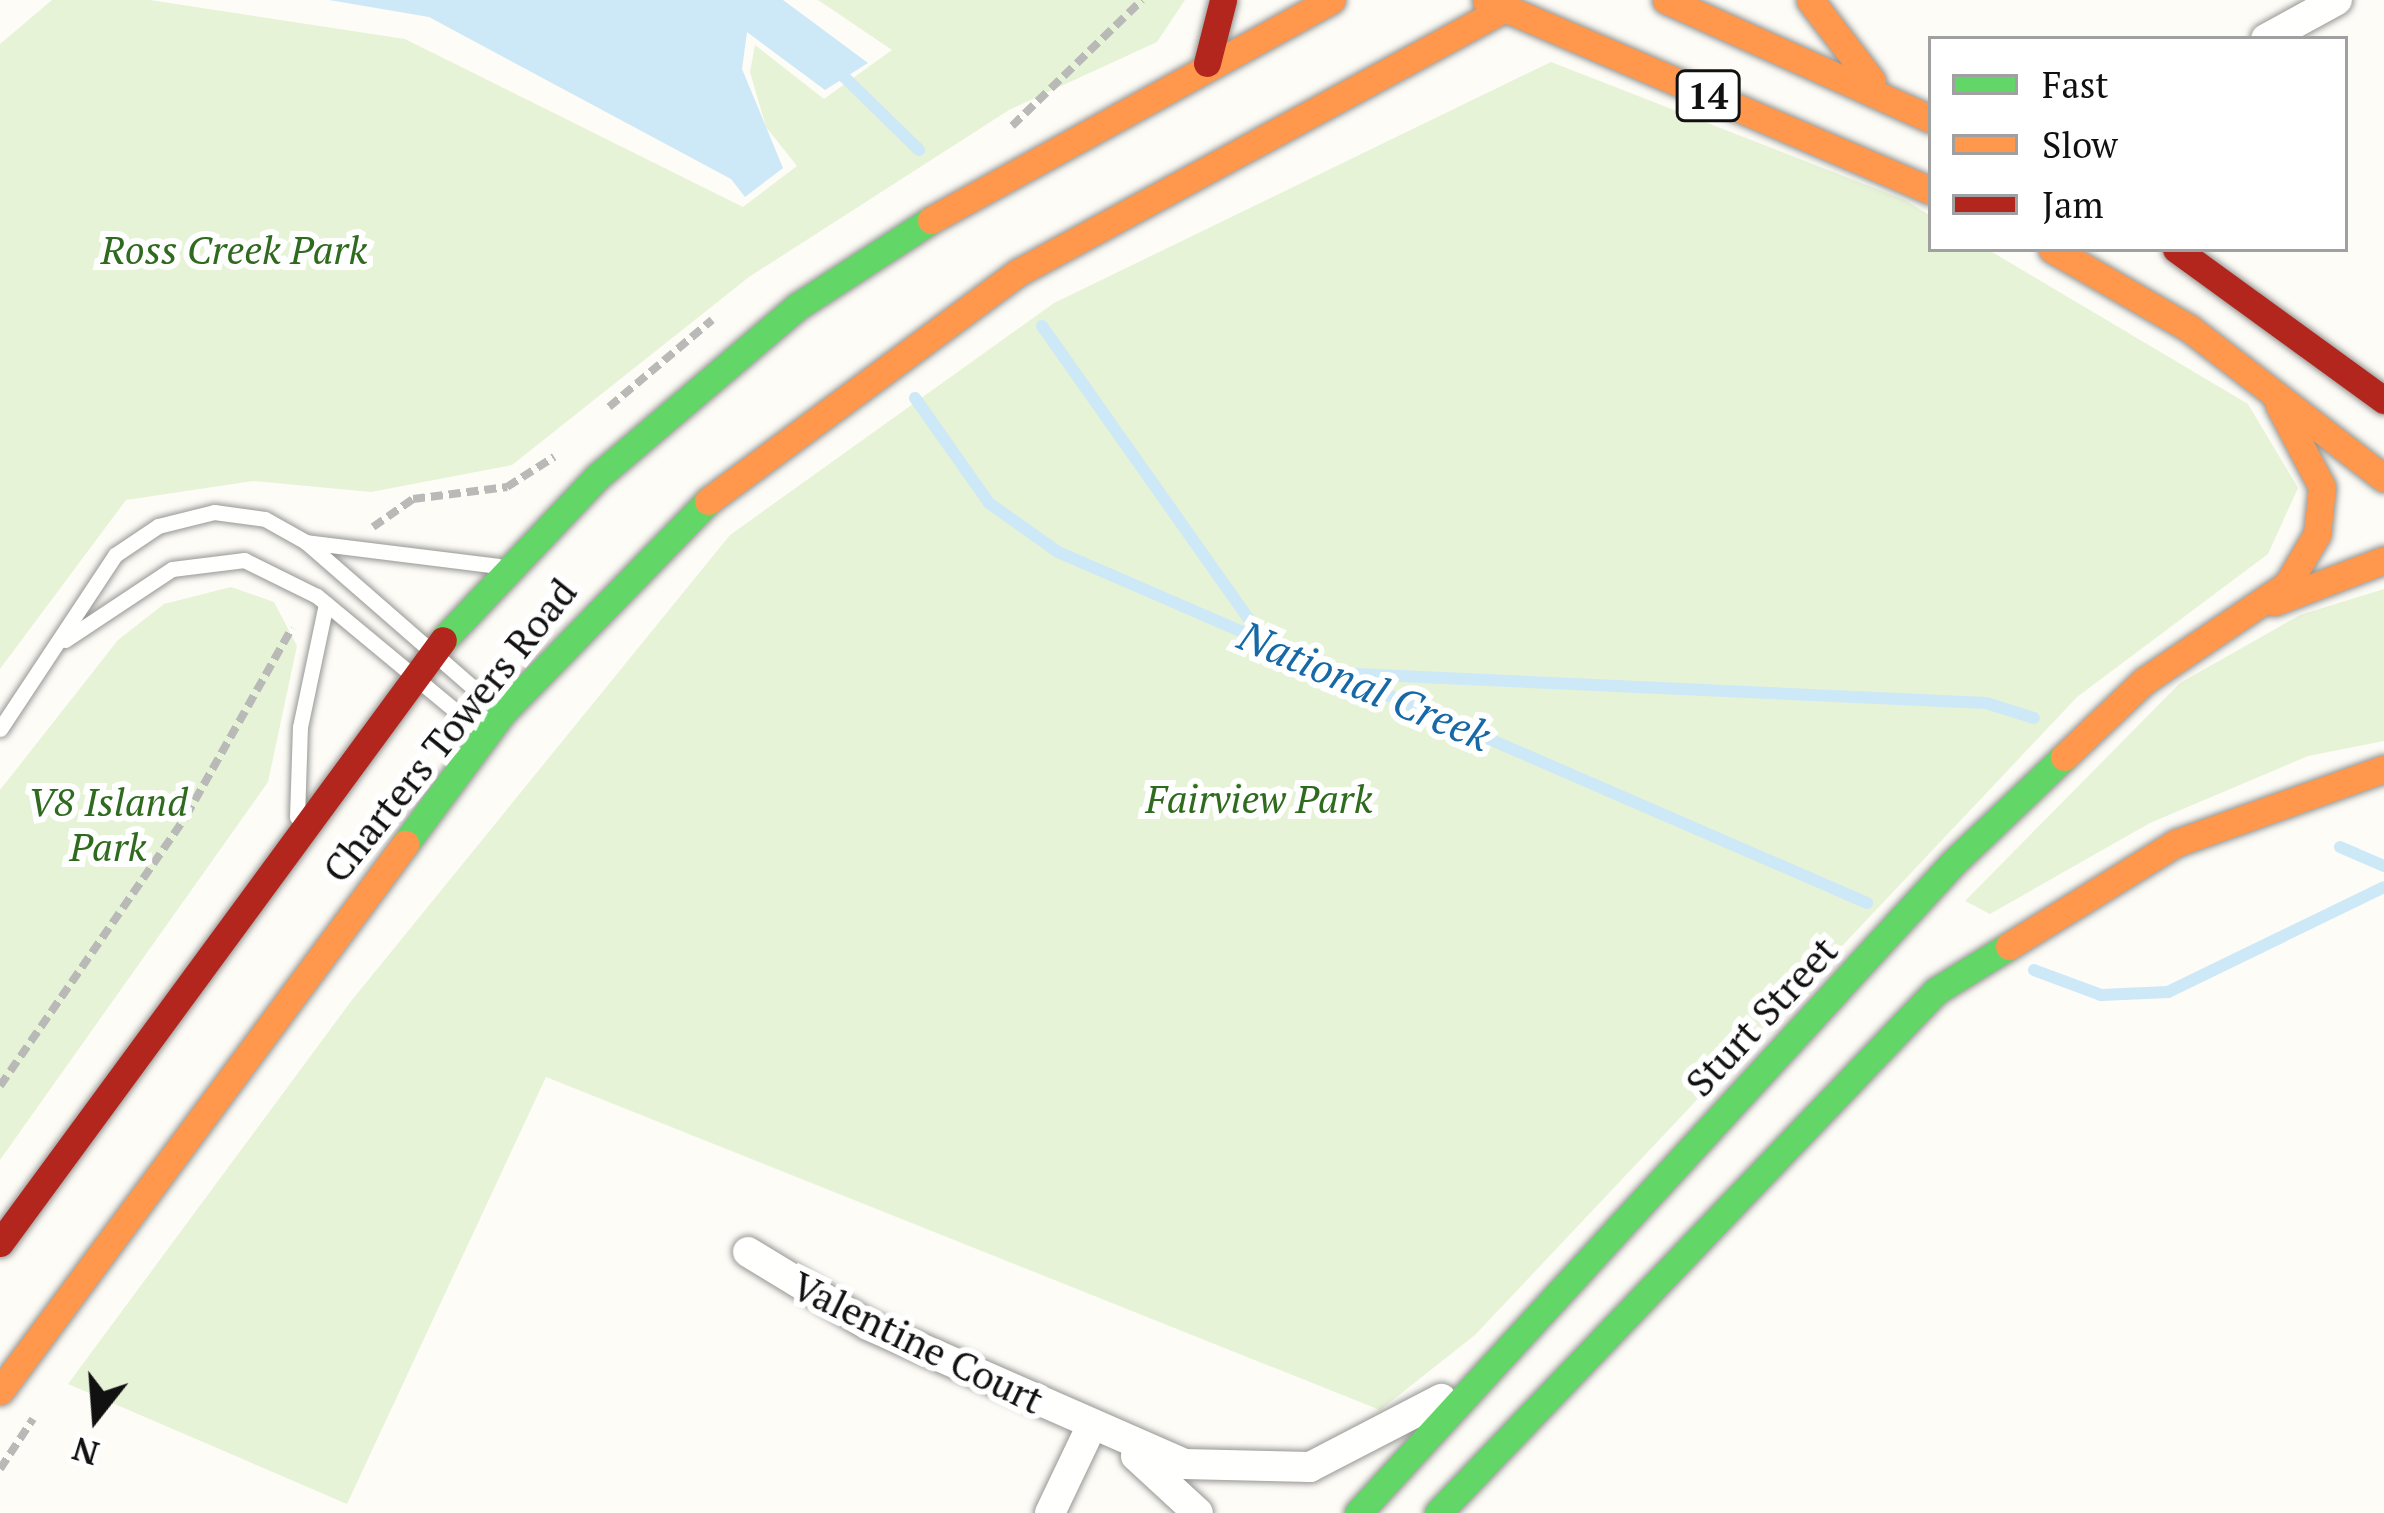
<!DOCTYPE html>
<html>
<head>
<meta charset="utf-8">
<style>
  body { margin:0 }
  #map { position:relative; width:2384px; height:1513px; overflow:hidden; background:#fdfcf7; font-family:"PT Serif",serif }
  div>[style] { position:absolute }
  .green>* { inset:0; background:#e7f3d7 }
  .water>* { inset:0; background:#cde8f7 }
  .stream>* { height:12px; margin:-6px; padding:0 6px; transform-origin:6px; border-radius:6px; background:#cde8f7 }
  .path>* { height:8px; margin-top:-4px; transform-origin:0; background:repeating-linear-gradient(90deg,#b9b9b8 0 12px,transparent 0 18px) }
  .roads { filter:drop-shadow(0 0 3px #979795) drop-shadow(0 0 3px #979795) }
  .lane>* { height:15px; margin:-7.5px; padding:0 7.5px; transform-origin:7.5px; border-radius:7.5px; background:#fffffe }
  .street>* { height:30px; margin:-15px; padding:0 15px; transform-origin:15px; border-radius:15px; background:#fffffe }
  .fast>* { height:27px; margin:-13.5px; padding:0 13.5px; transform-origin:13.5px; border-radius:13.5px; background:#63d668 }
  .slow>* { height:27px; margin:-13.5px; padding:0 13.5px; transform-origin:13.5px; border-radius:13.5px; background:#ff974d }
  .jam>* { height:27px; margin:-13.5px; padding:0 13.5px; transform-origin:13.5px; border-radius:13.5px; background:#b3261e }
  span { translate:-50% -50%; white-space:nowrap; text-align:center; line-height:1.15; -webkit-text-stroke:12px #fff; paint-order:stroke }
  .shield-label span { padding:3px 9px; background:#fff; border:3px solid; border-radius:9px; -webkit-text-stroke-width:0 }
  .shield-label { font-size:36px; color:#111; font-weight:700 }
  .park-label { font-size:39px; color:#2f6b1f; font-style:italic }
  .street-label { font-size:39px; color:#111 }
  .water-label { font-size:42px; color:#1768a6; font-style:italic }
  .legend { position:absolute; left:1928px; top:36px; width:420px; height:216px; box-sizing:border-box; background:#fff; border:3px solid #a0a0a0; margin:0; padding:15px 21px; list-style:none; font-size:36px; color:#111 }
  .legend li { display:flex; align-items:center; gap:24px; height:60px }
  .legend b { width:60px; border:3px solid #a0a0a0 }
  .north { position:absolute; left:36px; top:1357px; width:120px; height:120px; -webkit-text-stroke:9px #fff; paint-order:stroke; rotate:197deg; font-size:33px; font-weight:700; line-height:48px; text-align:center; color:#111 }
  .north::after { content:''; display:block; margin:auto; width:42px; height:54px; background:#111; clip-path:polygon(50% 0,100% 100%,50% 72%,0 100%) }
</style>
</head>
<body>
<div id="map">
  <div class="green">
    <div style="clip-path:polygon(52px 0,150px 0,405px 39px,743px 207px,797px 166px,766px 127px,750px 72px,755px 45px,824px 99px,892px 50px,818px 0,1185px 0,1157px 42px,1009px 110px,749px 277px,512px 465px,371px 492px,253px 481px,126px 500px,0 669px,0 44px)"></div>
    <div style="clip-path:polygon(1551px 62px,1905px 200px,1931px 216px,1931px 249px,1987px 249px,2248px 404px,2298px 488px,2268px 554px,2077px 697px,1475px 1335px,1380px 1410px,546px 1077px,347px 1504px,68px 1384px,352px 1000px,730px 535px,1054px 303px)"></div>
    <div style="clip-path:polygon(231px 587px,274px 602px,297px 646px,268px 782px,0 1160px,0 790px,118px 640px,164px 604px)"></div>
    <div style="clip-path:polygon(2384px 589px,2384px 741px,2308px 756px,2150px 823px,1990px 914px,1965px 901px,2180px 683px,2300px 615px)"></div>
  </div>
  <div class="water">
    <div style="clip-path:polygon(329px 0,783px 0,868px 63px,825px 90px,747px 32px,742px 69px,783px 168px,745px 197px,731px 179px,429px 17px)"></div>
  </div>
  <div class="stream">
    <div style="left:834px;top:67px;width:119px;rotate:44.3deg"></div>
    <div style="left:1042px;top:326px;width:382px;rotate:54.8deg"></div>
    <div style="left:915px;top:398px;width:128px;rotate:54.8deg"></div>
    <div style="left:989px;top:503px;width:85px;rotate:35.4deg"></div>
    <div style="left:1058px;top:552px;width:882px;rotate:23.45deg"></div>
    <div style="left:1355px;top:674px;width:632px;rotate:2.63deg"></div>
    <div style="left:1986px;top:703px;width:50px;rotate:17.4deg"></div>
    <div style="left:2340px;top:847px;width:48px;rotate:23.4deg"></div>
    <div style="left:2034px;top:970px;width:72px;rotate:20.5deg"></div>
    <div style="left:2101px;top:995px;width:67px;rotate:-2.6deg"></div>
    <div style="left:2168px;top:992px;width:240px;rotate:-25.9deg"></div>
  </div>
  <div class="path">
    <div style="left:1012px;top:126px;width:181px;rotate:-44.1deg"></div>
    <div style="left:609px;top:407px;width:135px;rotate:-40.2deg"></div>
    <div style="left:373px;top:527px;width:49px;rotate:-35deg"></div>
    <div style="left:413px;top:499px;width:95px;rotate:-7.3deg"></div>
    <div style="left:507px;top:487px;width:56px;rotate:-32.6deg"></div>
    <div style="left:0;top:1086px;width:328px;rotate:-55.4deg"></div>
    <div style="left:186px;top:816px;width:216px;rotate:-60.6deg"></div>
    <div style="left:0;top:1469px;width:60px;rotate:-56.6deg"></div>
  </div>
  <div class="roads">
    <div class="lane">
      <div style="left:306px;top:542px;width:193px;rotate:7.1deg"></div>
      <div style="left:65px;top:640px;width:128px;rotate:-33.6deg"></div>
      <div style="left:172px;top:569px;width:73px;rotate:-7.1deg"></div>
      <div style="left:244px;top:560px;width:81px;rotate:26.3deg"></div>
      <div style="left:317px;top:596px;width:213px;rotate:39.7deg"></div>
      <div style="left:0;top:729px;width:209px;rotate:-56.5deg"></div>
      <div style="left:115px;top:555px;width:52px;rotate:-34deg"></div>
      <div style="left:158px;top:526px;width:58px;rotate:-14deg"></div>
      <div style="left:214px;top:512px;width:51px;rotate:7.8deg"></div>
      <div style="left:265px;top:519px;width:47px;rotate:29.3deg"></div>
      <div style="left:306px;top:542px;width:257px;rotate:41.1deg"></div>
      <div style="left:297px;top:817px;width:90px;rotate:-88.1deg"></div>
      <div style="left:300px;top:727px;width:126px;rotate:-78.1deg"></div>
    </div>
    <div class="street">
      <div style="left:2266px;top:39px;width:81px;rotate:-28.8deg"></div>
      <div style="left:748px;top:1252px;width:140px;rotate:31.3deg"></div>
      <div style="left:868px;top:1325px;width:345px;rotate:23.7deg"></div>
      <div style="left:1184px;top:1464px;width:126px;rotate:1.4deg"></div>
      <div style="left:1310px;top:1467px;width:148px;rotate:-27.4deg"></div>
      <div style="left:1136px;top:1456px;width:84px;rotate:42.6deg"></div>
      <div style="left:1050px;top:1513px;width:95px;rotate:-64.5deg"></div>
    </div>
    <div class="fast">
      <div style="left:443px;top:640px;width:224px;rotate:-46.6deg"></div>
      <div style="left:597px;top:477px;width:264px;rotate:-40.4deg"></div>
      <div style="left:798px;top:306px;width:158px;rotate:-32.9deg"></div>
      <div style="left:405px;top:844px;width:163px;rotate:-53.5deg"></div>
      <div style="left:502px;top:713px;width:296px;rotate:-45.8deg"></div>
      <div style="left:1358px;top:1513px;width:883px;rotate:-47.53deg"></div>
      <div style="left:1954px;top:862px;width:152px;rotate:-43.7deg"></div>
      <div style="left:1438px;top:1513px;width:721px;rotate:-46.35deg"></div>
      <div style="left:1936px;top:991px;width:86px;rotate:-31.7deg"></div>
    </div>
    <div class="slow">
      <div style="left:1486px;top:0;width:484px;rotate:23.2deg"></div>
      <div style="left:1666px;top:0;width:290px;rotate:24.2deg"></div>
      <div style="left:1810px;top:0;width:102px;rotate:52.6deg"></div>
      <div style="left:931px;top:220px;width:457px;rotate:-28.8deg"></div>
      <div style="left:2052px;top:249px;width:158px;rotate:30deg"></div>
      <div style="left:2189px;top:328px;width:246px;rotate:37.6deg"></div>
      <div style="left:708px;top:501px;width:386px;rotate:-36.4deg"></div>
      <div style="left:1019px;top:272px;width:553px;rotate:-28.51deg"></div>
      <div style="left:2274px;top:602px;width:118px;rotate:-20.9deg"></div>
      <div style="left:2064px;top:757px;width:110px;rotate:-43.5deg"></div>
      <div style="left:2144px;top:681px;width:172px;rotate:-33.9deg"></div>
      <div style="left:2287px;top:585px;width:59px;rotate:-59.5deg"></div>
      <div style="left:2317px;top:534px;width:47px;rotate:-83.9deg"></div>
      <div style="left:2322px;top:487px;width:93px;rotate:-117.7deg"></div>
      <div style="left:2009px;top:946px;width:196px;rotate:-31.7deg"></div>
      <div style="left:2176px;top:843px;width:221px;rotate:-19.6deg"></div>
      <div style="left:0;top:1391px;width:681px;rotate:-53.48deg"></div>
    </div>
    <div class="jam">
      <div style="left:1207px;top:63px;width:65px;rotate:-75.7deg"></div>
      <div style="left:2176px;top:249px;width:257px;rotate:36deg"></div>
      <div style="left:0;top:1243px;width:748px;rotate:-53.7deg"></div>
    </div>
  </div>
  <div class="shield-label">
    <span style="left:1708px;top:96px">14</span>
  </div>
  <div class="park-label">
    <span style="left:234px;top:249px">Ross Creek Park</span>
    <span style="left:1259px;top:798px">Fairview Park</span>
    <span style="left:108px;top:824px">V8 Island<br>Park</span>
  </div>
  <div class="street-label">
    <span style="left:449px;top:730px;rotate:-51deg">Charters Towers Road</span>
    <span style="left:1761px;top:1016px;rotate:-47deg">Sturt Street</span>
    <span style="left:918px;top:1342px;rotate:26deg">Valentine Court</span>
  </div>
  <div class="water-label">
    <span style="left:1365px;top:685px;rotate:23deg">National Creek</span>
  </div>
  <ul class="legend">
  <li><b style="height:15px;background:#63d668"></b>Fast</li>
  <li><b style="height:15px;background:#ff974d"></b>Slow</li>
  <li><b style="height:15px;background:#b3261e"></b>Jam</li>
  </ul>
  <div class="north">N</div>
</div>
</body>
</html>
